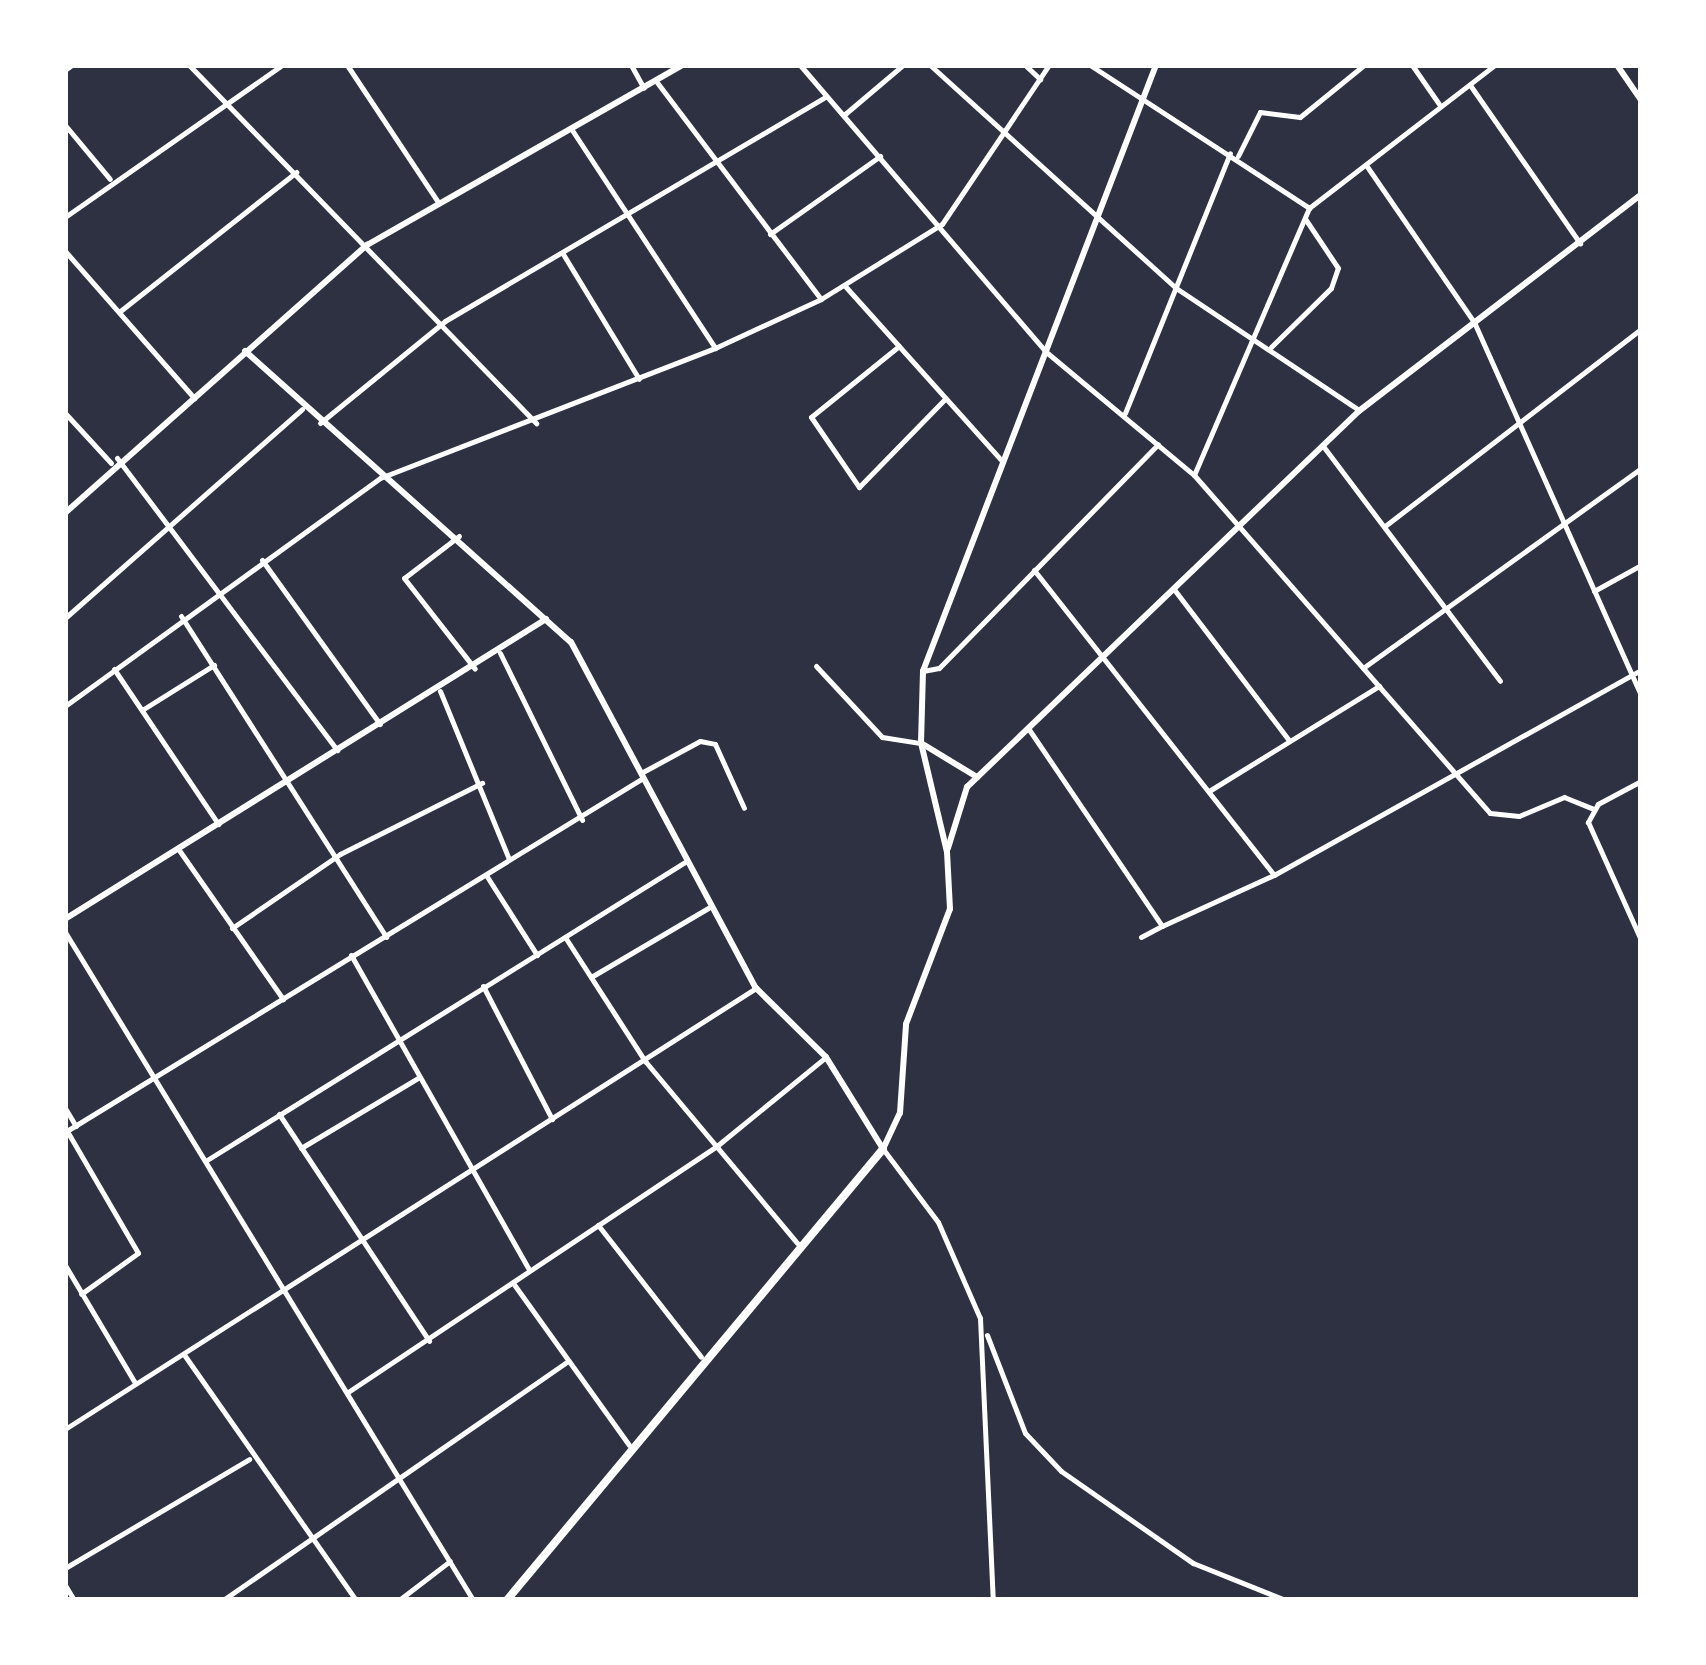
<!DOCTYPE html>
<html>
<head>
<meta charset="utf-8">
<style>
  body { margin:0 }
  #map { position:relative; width:1706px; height:1665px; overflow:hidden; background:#2d3142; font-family:"Zilla Slab",serif }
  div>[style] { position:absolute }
  .minor>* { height:5px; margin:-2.5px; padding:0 2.5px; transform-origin:2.5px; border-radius:2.5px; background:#fff }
  .tertiary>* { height:6px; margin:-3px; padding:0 3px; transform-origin:3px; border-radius:3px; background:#fff }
  .secondary>* { height:8px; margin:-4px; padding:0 4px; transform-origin:4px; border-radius:4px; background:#fff }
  span { translate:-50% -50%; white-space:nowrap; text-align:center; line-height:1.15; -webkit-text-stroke:8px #fff; paint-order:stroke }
  .frame { position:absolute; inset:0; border:68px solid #fff; pointer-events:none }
</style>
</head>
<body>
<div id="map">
  <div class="minor">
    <div style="left:189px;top:65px;width:499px;rotate:45.9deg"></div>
    <div style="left:347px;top:65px;width:164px;rotate:56.4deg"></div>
    <div style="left:631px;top:65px;width:26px;rotate:61deg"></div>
    <div style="left:800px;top:65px;width:377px;rotate:49.4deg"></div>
    <div style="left:1045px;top:351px;width:194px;rotate:39.8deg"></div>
    <div style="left:1194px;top:475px;width:449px;rotate:48.8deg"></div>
    <div style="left:1490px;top:813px;width:29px;rotate:6deg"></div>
    <div style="left:1519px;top:816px;width:49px;rotate:-22.9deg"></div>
    <div style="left:1564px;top:797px;width:31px;rotate:22deg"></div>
    <div style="left:930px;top:65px;width:332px;rotate:42.2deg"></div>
    <div style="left:1176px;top:288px;width:220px;rotate:33.7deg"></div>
    <div style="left:1025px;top:65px;width:21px;rotate:43deg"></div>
    <div style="left:1090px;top:65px;width:262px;rotate:33.1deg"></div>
    <div style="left:1412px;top:65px;width:47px;rotate:55.3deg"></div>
    <div style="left:656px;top:81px;width:273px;rotate:52.9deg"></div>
    <div style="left:1470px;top:85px;width:193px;rotate:55.2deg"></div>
    <div style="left:845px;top:114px;width:76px;rotate:-40.2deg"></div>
    <div style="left:65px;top:125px;width:70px;rotate:50.2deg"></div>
    <div style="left:572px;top:130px;width:261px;rotate:56.7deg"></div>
    <div style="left:1238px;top:156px;width:49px;rotate:-63.4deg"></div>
    <div style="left:1260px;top:112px;width:40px;rotate:7.1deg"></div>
    <div style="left:1300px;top:117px;width:82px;rotate:-39.1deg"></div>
    <div style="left:1366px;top:165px;width:191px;rotate:55.5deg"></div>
    <div style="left:1474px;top:322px;width:410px;rotate:65.9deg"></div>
    <div style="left:65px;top:217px;width:265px;rotate:-35deg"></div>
    <div style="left:770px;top:234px;width:135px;rotate:-35.3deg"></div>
    <div style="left:65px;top:251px;width:196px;rotate:48.7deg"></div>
    <div style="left:563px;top:254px;width:146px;rotate:58.7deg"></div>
    <div style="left:845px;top:286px;width:235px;rotate:48.1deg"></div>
    <div style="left:119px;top:312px;width:226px;rotate:-38.3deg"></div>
    <div style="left:899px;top:346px;width:113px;rotate:141.1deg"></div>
    <div style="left:811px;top:417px;width:85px;rotate:55.6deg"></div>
    <div style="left:859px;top:487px;width:124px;rotate:-45.7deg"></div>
    <div style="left:1271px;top:347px;width:84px;rotate:-44.5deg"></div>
    <div style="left:1331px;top:288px;width:21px;rotate:-71deg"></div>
    <div style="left:1338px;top:268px;width:58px;rotate:-123.7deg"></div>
    <div style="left:65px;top:413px;width:68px;rotate:47.4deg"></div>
    <div style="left:1125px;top:413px;width:280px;rotate:-68deg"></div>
    <div style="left:320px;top:423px;width:161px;rotate:-39.2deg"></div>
    <div style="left:445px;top:321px;width:442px;rotate:-30.5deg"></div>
    <div style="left:1323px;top:446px;width:294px;rotate:53deg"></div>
    <div style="left:117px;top:458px;width:366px;rotate:53deg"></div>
    <div style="left:1194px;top:475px;width:291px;rotate:-66.7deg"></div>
    <div style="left:1309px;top:208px;width:235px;rotate:-37.6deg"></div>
    <div style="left:1385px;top:526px;width:323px;rotate:-37.6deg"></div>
    <div style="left:459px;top:536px;width:69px;rotate:142.6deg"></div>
    <div style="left:404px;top:578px;width:115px;rotate:52deg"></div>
    <div style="left:262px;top:560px;width:202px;rotate:54.3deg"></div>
    <div style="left:1034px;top:570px;width:388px;rotate:51.8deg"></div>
    <div style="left:1173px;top:588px;width:191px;rotate:52.7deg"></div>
    <div style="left:1594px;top:591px;width:54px;rotate:-29deg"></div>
    <div style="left:181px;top:616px;width:381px;rotate:57.4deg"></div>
    <div style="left:65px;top:618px;width:316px;rotate:-41.4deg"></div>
    <div style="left:500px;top:653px;width:186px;rotate:63.8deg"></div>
    <div style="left:816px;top:666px;width:97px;rotate:47.1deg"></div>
    <div style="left:882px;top:737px;width:39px;rotate:9deg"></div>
    <div style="left:1363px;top:668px;width:342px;rotate:-35.7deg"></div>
    <div style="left:114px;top:669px;width:187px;rotate:56.1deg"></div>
    <div style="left:923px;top:671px;width:16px;rotate:-11deg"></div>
    <div style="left:939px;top:668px;width:313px;rotate:-45.6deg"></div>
    <div style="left:440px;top:691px;width:182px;rotate:67.7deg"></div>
    <div style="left:65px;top:706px;width:389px;rotate:-35.9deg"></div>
    <div style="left:380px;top:478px;width:359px;rotate:-21.2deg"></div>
    <div style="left:715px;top:348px;width:117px;rotate:-24.8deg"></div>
    <div style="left:821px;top:299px;width:142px;rotate:-31.8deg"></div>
    <div style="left:942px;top:224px;width:192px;rotate:-56.1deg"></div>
    <div style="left:142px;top:710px;width:85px;rotate:-32deg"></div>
    <div style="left:1028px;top:728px;width:239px;rotate:55.9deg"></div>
    <div style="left:1162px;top:926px;width:123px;rotate:-24.5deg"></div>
    <div style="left:1274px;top:875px;width:420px;rotate:-29.2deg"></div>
    <div style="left:641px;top:773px;width:67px;rotate:-28.5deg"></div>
    <div style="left:700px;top:741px;width:15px;rotate:11deg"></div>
    <div style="left:715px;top:744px;width:70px;rotate:65.6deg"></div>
    <div style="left:1641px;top:781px;width:49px;rotate:151.9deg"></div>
    <div style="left:1598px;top:804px;width:21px;rotate:119deg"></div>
    <div style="left:1588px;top:822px;width:129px;rotate:65.8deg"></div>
    <div style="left:1209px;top:791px;width:200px;rotate:-31.7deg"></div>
    <div style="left:179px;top:850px;width:182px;rotate:55.1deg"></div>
    <div style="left:486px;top:875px;width:95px;rotate:57.5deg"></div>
    <div style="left:232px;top:928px;width:131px;rotate:-34.4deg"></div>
    <div style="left:340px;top:854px;width:159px;rotate:-26.6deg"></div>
    <div style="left:65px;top:932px;width:783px;rotate:58.58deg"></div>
    <div style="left:565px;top:937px;width:148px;rotate:57.2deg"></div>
    <div style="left:645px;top:1061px;width:237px;rotate:50.1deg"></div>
    <div style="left:1141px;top:937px;width:24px;rotate:-28deg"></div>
    <div style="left:351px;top:955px;width:362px;rotate:60.5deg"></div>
    <div style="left:591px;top:977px;width:136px;rotate:-30.5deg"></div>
    <div style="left:483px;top:986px;width:150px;rotate:62.6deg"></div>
    <div style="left:65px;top:1108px;width:21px;rotate:59deg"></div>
    <div style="left:279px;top:1114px;width:272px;rotate:56.5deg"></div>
    <div style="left:67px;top:1131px;width:141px;rotate:59.8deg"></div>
    <div style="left:138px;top:1253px;width:70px;rotate:144.3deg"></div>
    <div style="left:65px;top:1132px;width:678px;rotate:-31.49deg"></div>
    <div style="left:301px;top:1148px;width:136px;rotate:-30.9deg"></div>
    <div style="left:883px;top:1149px;width:91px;rotate:53deg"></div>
    <div style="left:938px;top:1222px;width:105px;rotate:66.4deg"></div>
    <div style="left:980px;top:1318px;width:282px;rotate:87.4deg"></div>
    <div style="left:207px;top:1160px;width:563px;rotate:-31.94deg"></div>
    <div style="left:598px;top:1225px;width:167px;rotate:52deg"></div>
    <div style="left:65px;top:1265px;width:137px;rotate:59.3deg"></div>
    <div style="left:513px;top:1283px;width:199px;rotate:54.4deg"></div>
    <div style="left:987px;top:1335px;width:105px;rotate:68.8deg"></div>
    <div style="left:1025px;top:1433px;width:52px;rotate:46.5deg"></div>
    <div style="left:1061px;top:1471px;width:161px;rotate:34.9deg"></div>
    <div style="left:1193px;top:1563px;width:99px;rotate:21.9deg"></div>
    <div style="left:185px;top:1356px;width:298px;rotate:55deg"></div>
    <div style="left:348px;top:1392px;width:445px;rotate:-33.7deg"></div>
    <div style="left:718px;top:1145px;width:139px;rotate:-39.2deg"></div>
    <div style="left:65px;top:1429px;width:820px;rotate:-32.55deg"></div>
    <div style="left:65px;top:1568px;width:214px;rotate:-30.6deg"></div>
    <div style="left:65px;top:1585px;width:17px;rotate:59deg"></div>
    <div style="left:223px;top:1600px;width:418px;rotate:-34.7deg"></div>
    <div style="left:399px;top:1600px;width:64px;rotate:-37.4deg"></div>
  </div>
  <div class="tertiary">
    <div style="left:1617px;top:65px;width:42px;rotate:55.6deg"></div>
    <div style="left:65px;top:70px;width:9px;rotate:-36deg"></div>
    <div style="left:245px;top:351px;width:437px;rotate:41.8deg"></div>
    <div style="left:571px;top:642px;width:392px;rotate:61.9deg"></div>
    <div style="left:756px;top:988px;width:98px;rotate:44.6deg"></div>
    <div style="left:826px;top:1057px;width:108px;rotate:58.2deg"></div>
    <div style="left:883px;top:1149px;width:40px;rotate:-65deg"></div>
    <div style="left:900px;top:1113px;width:89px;rotate:-86.1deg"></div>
    <div style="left:906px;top:1024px;width:123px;rotate:-69.1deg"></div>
    <div style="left:950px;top:909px;width:57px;rotate:-93deg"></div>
    <div style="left:947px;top:852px;width:112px;rotate:-103.4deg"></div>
    <div style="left:921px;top:743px;width:72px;rotate:-88.4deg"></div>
    <div style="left:923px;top:671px;width:649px;rotate:-68.97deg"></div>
    <div style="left:65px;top:513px;width:404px;rotate:-41.6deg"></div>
    <div style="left:367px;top:245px;width:364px;rotate:-29.7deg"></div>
    <div style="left:921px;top:743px;width:66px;rotate:31.3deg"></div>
    <div style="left:948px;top:848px;width:64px;rotate:-72.7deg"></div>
    <div style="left:967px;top:787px;width:543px;rotate:-43.81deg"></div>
    <div style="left:1359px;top:411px;width:355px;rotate:-37.5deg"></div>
    <div style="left:65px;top:919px;width:567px;rotate:-31.95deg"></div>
  </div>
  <div class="secondary">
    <div style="left:507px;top:1600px;width:587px;rotate:-50.18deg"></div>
  </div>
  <div class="frame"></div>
</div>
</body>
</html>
